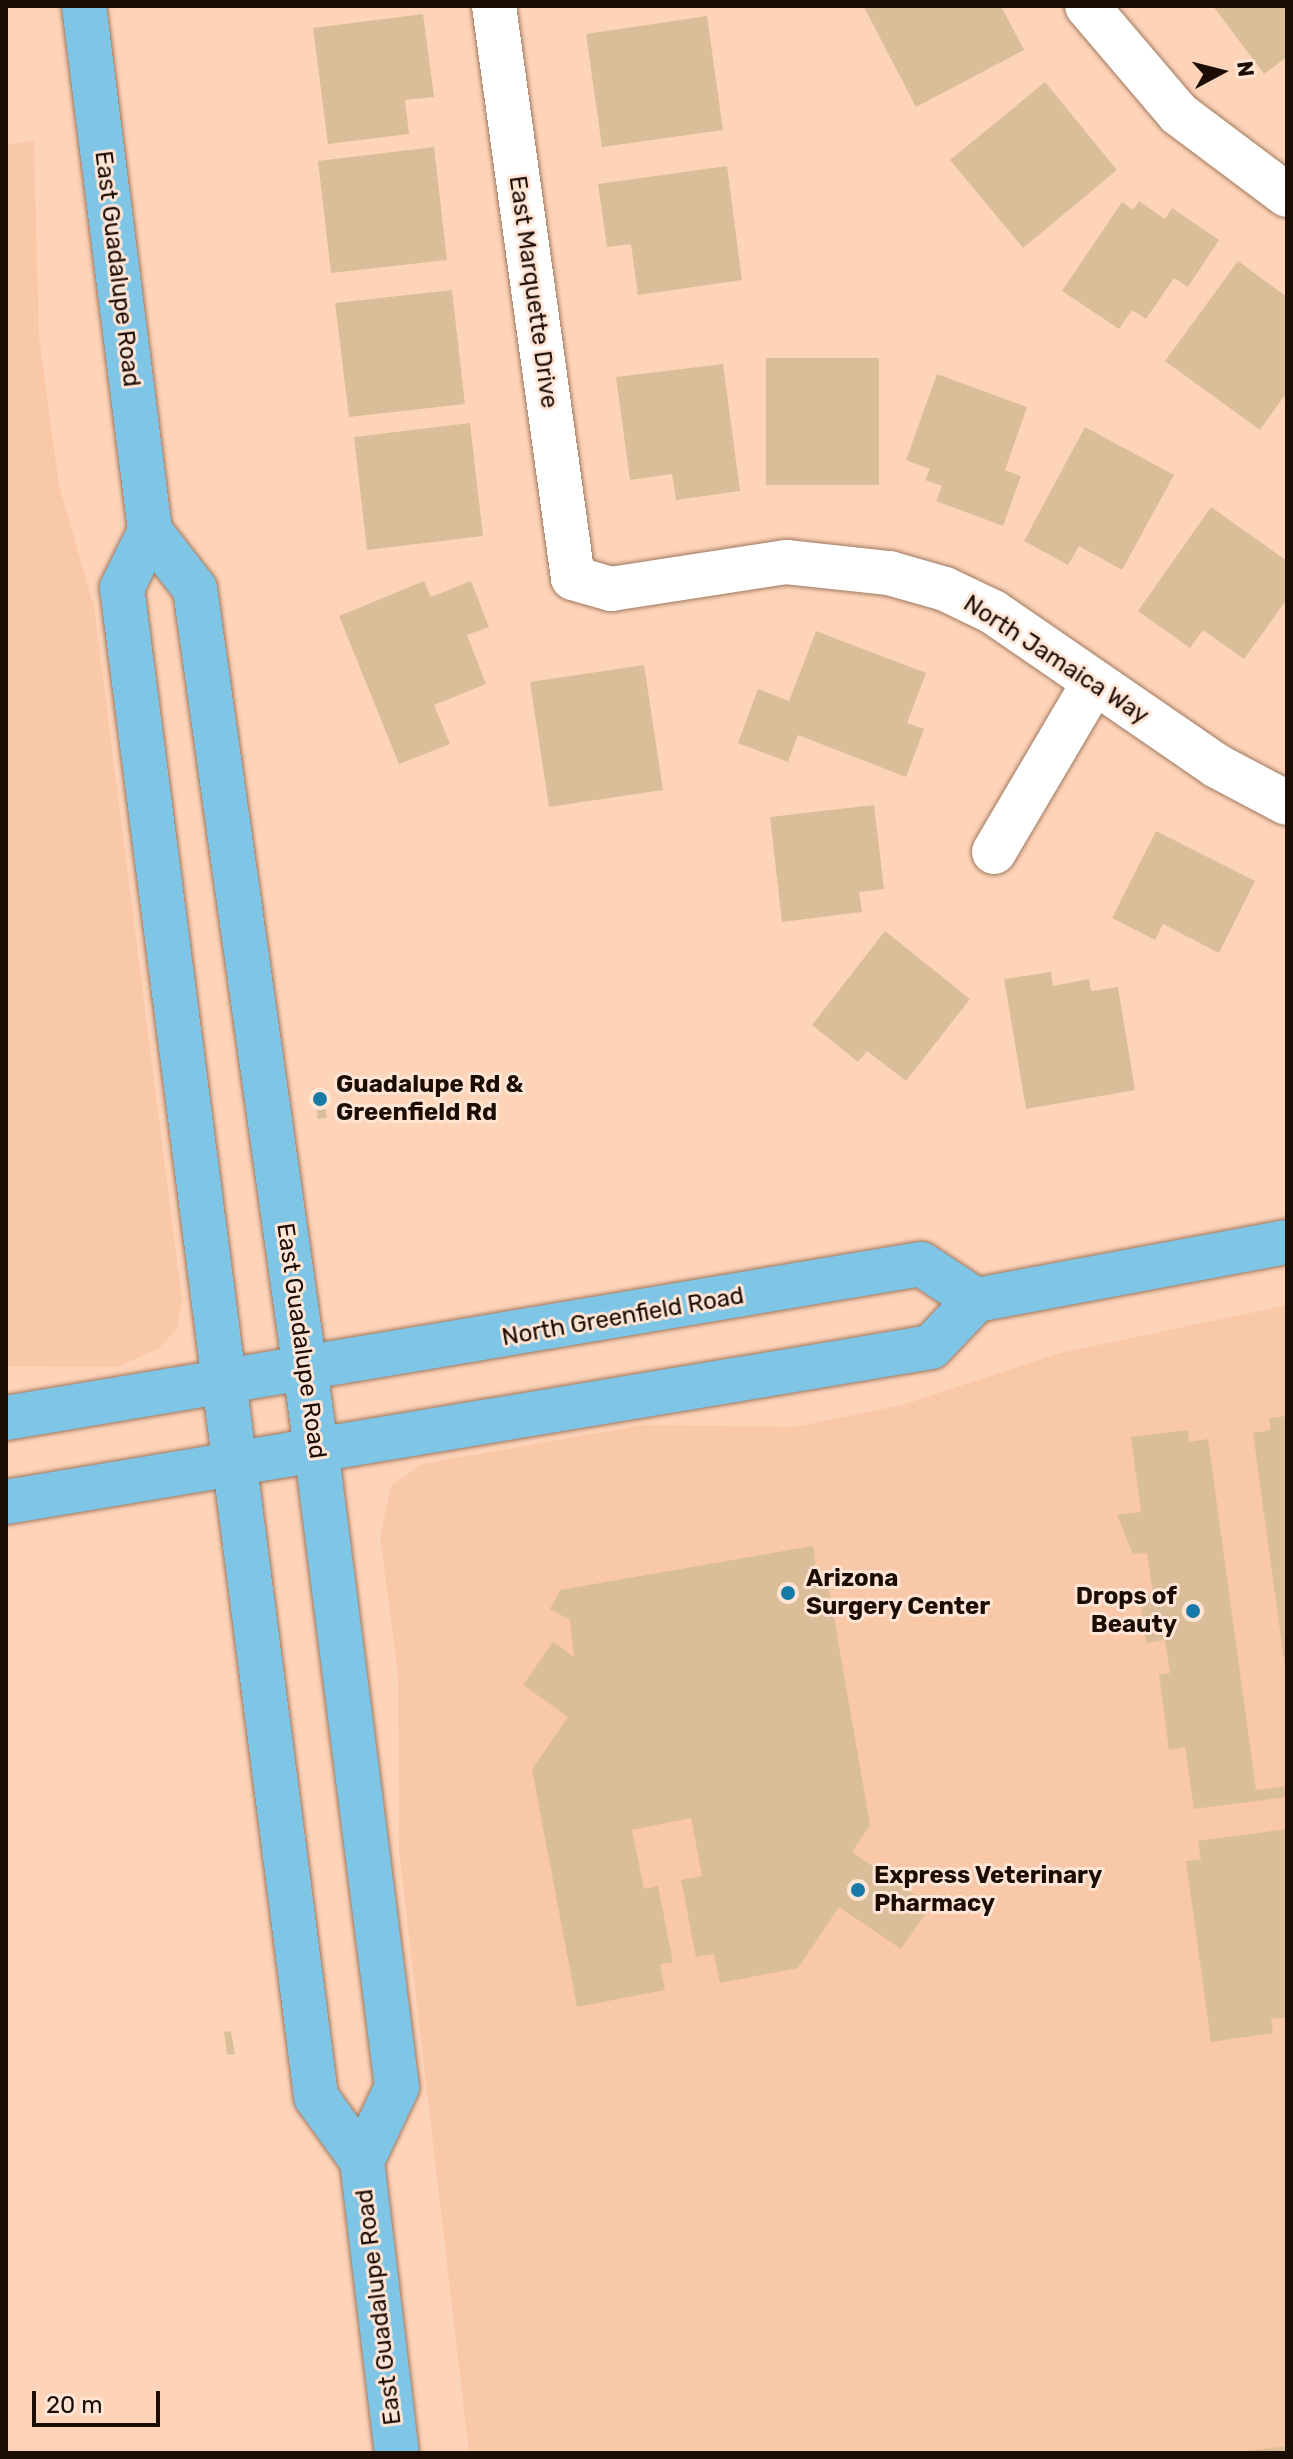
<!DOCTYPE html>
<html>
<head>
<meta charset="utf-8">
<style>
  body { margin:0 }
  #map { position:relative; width:1293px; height:2459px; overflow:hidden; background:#fed4b9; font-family:Rubik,sans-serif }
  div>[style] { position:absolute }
  .built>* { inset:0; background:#f9c8a9 }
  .building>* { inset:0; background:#dabe99 }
  .roads { filter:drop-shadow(0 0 2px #9e785f) drop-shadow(0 0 2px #9e785f) }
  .minor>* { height:44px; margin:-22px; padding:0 22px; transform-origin:22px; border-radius:22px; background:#fff }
  .major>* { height:44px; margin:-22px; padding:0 22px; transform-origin:22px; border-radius:22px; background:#7fc5e6 }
  .dots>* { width:22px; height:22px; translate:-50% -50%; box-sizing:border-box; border:4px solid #ffe5d5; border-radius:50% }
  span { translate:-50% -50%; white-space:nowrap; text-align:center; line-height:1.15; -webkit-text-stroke:6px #ffe5d5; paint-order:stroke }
  .street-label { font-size:24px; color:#1b0d04 }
  .poi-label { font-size:24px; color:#1b0d04; font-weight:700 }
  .left { translate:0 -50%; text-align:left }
  .right { translate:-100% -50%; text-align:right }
  .frame { position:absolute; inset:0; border:8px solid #1b0d04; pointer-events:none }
  .north { position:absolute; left:1181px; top:32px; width:80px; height:80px; -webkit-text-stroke:6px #ffe5d5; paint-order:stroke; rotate:83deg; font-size:22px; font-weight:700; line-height:32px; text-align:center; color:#1b0d04 }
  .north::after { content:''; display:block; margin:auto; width:28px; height:36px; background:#1b0d04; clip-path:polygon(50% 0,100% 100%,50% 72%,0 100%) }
  .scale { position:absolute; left:32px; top:2391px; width:128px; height:36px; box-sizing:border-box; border:4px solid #1b0d04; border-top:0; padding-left:10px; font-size:24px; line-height:28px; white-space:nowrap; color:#1b0d04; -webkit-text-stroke:6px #ffe5d5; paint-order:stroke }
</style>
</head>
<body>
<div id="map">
  <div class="built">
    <div style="clip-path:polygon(34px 141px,39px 337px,59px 485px,94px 607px,182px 1300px,177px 1329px,158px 1349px,117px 1367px,6px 1366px,6px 145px)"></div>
    <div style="clip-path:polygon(1287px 1305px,1287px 2453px,469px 2453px,399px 1851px,398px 1674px,380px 1537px,391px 1486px,422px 1464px,643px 1425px,795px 1427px,902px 1405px,1060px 1353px)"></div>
  </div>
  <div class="building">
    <div style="clip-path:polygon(1001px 6px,1024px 50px,916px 107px,864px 7px)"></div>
    <div style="clip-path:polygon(1213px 6px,1287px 6px,1287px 57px,1264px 74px)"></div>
    <div style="clip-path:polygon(423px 14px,434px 97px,405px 100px,409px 134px,328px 144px,313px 28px)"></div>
    <div style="clip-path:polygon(707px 16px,723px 130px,602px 147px,586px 34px)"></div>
    <div style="clip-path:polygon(1045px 82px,1117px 170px,1023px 248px,950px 160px)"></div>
    <div style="clip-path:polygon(434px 147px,447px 260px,331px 273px,318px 161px)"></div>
    <div style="clip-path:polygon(727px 166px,742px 280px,638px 295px,631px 244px,607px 247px,598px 184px)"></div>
    <div style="clip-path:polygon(1139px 201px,1165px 219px,1172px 208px,1219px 240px,1188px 287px,1174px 278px,1146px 319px,1132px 310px,1119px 329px,1062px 291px,1122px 202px,1133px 210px)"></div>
    <div style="clip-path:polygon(1238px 261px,1287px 297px,1287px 392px,1260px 430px,1165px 361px)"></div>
    <div style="clip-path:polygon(452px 290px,465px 404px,349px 417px,335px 303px)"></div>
    <div style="clip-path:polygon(766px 358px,879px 358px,879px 485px,766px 485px)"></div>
    <div style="clip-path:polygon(723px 364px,740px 491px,676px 500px,672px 474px,630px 480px,616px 377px)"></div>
    <div style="clip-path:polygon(937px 374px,1027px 407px,1005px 470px,1021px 476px,1003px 526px,936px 501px,942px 486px,925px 480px,930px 469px,906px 460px)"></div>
    <div style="clip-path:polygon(470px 423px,483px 536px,367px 550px,354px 437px)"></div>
    <div style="clip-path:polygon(1085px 427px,1174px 475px,1122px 570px,1079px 546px,1068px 565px,1024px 541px)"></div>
    <div style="clip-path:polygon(1211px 507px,1287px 561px,1287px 599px,1244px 659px,1203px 630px,1190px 648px,1138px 611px)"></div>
    <div style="clip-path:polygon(424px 581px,431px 597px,471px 581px,489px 627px,467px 635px,486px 684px,434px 705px,450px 744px,399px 764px,339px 616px)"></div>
    <div style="clip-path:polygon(816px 631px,926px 673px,907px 723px,924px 729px,906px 777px,798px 735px,788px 762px,738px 743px,758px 689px,789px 701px)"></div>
    <div style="clip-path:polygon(644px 665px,663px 790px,549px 807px,530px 682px)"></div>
    <div style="clip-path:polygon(874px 805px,884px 889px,859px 892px,862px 912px,782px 922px,770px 817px)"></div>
    <div style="clip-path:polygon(1156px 831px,1255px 881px,1219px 953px,1163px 924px,1155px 940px,1112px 918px)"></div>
    <div style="clip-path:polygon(885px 931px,970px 999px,906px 1081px,867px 1051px,858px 1062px,812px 1025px)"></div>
    <div style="clip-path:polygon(1051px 972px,1053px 986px,1089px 979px,1091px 991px,1118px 987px,1135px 1090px,1026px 1109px,1004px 979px)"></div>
    <div style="clip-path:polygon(323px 1092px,327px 1118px,318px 1119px,315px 1094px)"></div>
    <div style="clip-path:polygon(1287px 1416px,1287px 1666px,1285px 1667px,1253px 1433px,1271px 1430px,1269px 1418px)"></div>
    <div style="clip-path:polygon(1188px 1430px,1189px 1442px,1208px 1439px,1256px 1790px,1287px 1786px,1287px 1797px,1194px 1809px,1185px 1747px,1169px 1750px,1159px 1675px,1170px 1673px,1165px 1640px,1146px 1643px,1139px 1595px,1153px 1593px,1147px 1553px,1133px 1554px,1117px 1515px,1141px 1512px,1131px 1437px)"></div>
    <div style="clip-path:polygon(813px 1546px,817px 1573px,826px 1571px,870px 1825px,852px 1852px,931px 1906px,901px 1949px,839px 1907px,798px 1968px,720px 1983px,714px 1954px,696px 1957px,681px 1880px,702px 1876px,691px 1818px,632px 1830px,644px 1889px,658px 1886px,673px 1962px,660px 1964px,665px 1990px,577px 2007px,532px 1769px,568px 1717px,523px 1685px,553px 1642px,574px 1657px,570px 1620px,550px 1609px,560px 1590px)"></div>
    <div style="clip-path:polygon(1287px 1829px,1287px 2017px,1271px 2019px,1273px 2033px,1211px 2042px,1186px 1861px,1201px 1860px,1198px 1841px)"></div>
    <div style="clip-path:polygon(231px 2031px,235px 2054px,227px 2055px,224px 2032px)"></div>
    <div style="clip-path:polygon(1287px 2446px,1287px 2453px,1249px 2453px,1248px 2451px)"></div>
  </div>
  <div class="roads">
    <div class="minor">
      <div style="left:494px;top:6px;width:577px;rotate:82.14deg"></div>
      <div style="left:573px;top:578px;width:40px;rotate:16deg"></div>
      <div style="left:611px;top:589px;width:177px;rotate:-8.8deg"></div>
      <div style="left:786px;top:562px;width:104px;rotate:6.1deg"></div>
      <div style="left:889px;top:573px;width:58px;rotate:15.9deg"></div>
      <div style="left:945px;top:589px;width:53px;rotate:25.6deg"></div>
      <div style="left:993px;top:612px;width:272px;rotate:34.5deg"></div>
      <div style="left:1217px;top:766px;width:79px;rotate:27.9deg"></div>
      <div style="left:1087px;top:6px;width:142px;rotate:49.6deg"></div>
      <div style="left:1179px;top:114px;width:135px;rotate:36.9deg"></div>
      <div style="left:994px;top:852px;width:197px;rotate:-59.5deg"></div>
    </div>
    <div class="major">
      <div style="left:84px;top:6px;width:529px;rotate:82.83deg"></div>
      <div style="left:150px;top:531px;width:73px;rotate:52.2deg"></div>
      <div style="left:195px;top:589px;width:875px;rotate:81.98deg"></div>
      <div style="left:317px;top:1455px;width:637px;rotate:82.79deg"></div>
      <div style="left:397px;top:2087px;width:82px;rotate:115.3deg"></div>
      <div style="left:150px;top:531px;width:64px;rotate:116.2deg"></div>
      <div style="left:122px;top:588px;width:1521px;rotate:82.67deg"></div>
      <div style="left:316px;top:2097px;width:79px;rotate:54.3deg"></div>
      <div style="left:362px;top:2161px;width:294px;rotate:83.2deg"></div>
      <div style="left:6px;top:1418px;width:928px;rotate:-9.55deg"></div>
      <div style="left:921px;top:1264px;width:66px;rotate:33.2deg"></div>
      <div style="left:6px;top:1502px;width:938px;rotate:-9.51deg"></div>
      <div style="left:931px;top:1347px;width:65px;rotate:-46.2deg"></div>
      <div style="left:976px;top:1300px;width:316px;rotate:-10.6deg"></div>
    </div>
  </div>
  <div class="dots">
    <div style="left:320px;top:1099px;background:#187ba7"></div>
    <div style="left:788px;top:1593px;background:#187ba7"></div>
    <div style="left:1193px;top:1611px;background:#187ba7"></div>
    <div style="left:858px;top:1890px;background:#187ba7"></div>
  </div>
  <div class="street-label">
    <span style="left:117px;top:269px;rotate:83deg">East Guadalupe Road</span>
    <span style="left:533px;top:292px;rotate:82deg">East Marquette Drive</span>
    <span style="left:1056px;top:660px;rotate:33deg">North Jamaica Way</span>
    <span style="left:623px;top:1317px;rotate:-10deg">North Greenfield Road</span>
    <span style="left:301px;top:1341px;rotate:82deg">East Guadalupe Road</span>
    <span style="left:379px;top:2307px;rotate:-97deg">East Guadalupe Road</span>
  </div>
  <div class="poi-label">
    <span class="left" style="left:336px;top:1099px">Guadalupe Rd &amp;<br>Greenfield Rd</span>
    <span class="left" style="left:806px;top:1593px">Arizona<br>Surgery Center</span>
    <span class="right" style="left:1177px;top:1611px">Drops of<br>Beauty</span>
    <span class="left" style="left:874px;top:1890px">Express Veterinary<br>Pharmacy</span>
  </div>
  <div class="frame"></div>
  <div class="north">N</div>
  <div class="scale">20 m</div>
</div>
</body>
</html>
